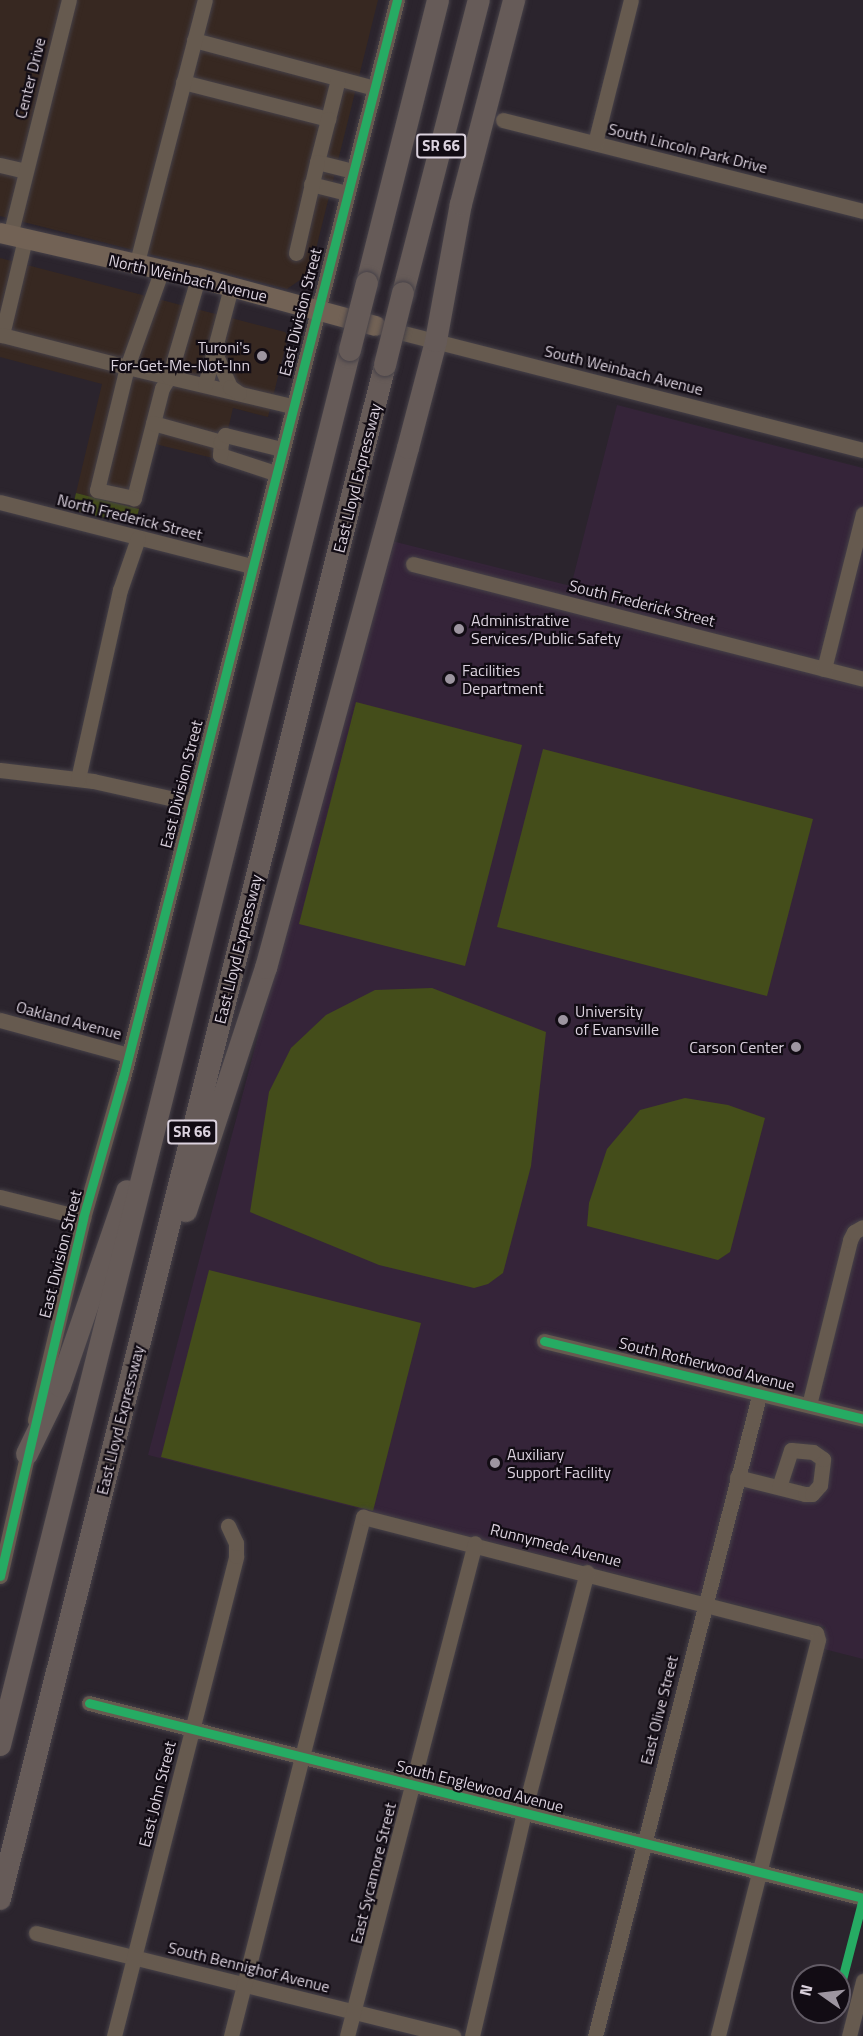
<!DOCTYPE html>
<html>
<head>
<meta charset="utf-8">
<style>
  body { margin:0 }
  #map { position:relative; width:863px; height:2036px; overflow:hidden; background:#2b242d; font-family:"Titillium Web",sans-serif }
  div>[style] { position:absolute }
  .commercial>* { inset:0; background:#372821 }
  .built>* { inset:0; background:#352439 }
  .green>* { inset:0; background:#444d1a }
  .roads { filter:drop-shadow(0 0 2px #464148) drop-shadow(0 0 2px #464148) }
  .minor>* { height:15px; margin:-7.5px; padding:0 7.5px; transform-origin:7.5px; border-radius:7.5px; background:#665a4f }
  .major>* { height:20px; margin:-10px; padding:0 10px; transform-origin:10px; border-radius:10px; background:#726255 }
  .highway>* { height:22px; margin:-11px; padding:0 11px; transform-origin:11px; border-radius:11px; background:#665b58 }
  .bridges { filter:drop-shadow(0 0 2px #464148) drop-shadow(0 0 2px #464148) }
  .highway-bridge>* { height:22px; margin:-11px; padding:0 11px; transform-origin:11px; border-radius:11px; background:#665b58 }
  .cycleway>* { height:9px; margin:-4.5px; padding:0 4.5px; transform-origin:4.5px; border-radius:4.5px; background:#26ab63 }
  .dots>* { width:16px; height:16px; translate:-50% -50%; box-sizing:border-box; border:3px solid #120c14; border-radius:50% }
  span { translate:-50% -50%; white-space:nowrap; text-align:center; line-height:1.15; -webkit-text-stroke:4.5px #120c14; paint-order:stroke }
  .shield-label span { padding:2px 4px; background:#120c14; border:2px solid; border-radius:4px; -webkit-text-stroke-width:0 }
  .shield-label { font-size:15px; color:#dbd2de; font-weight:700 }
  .street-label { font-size:16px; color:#dbd2de }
  .poi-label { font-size:16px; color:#dbd2de }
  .right { translate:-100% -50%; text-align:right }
  .left { translate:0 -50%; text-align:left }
  .north { position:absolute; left:791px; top:1964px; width:60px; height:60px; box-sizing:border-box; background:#120c14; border:2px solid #625b65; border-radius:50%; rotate:284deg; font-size:16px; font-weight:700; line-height:24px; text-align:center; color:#dbd2de }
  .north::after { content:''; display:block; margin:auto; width:21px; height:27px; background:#9d95a0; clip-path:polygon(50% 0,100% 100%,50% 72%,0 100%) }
</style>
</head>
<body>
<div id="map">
  <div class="commercial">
    <div style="clip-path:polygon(0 0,378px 0,310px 273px,287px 289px,0 216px)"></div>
    <div style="clip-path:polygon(0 258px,285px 332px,288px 336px,268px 417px,233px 408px,221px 460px,155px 444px,139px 509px,76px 493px,102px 384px,0 357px)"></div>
  </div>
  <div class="built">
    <div style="clip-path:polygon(617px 405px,863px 468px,863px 1659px,820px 1648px,825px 1627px,148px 1455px,388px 540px,571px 586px)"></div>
  </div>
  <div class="green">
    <div style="clip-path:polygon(76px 493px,139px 509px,135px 525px,72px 510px)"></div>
    <div style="clip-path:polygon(356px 702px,522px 745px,465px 966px,299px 924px)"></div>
    <div style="clip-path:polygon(543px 749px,813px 819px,767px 996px,497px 927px)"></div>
    <div style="clip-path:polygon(432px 988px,546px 1032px,531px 1166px,503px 1273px,488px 1284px,474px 1288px,379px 1265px,250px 1212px,269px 1092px,291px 1048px,326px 1015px,375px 990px)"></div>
    <div style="clip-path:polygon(685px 1098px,728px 1105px,765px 1118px,730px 1252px,718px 1260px,587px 1226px,589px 1203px,607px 1149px,640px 1110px)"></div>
    <div style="clip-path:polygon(209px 1270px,421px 1323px,373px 1511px,161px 1457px)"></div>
  </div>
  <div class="roads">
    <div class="minor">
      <div style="left:194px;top:40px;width:186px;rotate:14.9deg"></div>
      <div style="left:183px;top:82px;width:150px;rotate:14.3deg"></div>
      <div style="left:328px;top:119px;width:41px;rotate:-76deg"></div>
      <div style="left:328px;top:119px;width:44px;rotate:104.3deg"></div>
      <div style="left:317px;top:162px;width:36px;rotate:14deg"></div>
      <div style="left:503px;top:120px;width:371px;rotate:14.2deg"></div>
      <div style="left:595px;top:143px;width:147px;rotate:-75.9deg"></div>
      <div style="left:0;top:165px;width:26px;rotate:13deg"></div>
      <div style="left:311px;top:184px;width:36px;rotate:14deg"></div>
      <div style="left:10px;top:236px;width:243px;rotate:-76deg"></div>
      <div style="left:25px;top:239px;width:99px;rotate:103.5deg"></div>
      <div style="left:2px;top:335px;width:129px;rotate:14.4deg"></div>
      <div style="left:127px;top:367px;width:101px;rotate:-70.3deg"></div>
      <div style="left:296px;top:253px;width:93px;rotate:-77deg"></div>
      <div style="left:136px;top:266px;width:275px;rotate:-75.5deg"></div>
      <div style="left:198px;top:278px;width:103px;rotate:106.3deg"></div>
      <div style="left:169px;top:377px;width:13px;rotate:122deg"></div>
      <div style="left:162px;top:388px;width:114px;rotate:104.3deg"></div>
      <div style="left:134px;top:498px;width:38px;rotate:-168deg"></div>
      <div style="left:97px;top:490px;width:127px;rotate:-76.3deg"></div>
      <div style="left:127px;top:367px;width:43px;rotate:13.4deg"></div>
      <div style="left:169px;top:377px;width:126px;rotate:13.3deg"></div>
      <div style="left:384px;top:328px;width:494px;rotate:14.3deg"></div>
      <div style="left:214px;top:351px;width:39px;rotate:66deg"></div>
      <div style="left:230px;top:387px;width:11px;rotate:34deg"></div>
      <div style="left:205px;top:385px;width:101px;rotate:-75.1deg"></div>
      <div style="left:153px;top:423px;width:71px;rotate:15.6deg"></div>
      <div style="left:275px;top:473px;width:58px;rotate:-161.9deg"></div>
      <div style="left:220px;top:455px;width:13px;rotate:-86deg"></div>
      <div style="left:221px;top:442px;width:8px;rotate:-60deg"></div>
      <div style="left:225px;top:435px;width:58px;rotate:14deg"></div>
      <div style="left:0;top:502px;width:260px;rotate:14.3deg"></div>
      <div style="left:413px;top:564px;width:464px;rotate:14.3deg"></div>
      <div style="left:824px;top:669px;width:160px;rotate:-75.9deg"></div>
      <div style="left:0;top:770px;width:94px;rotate:6.7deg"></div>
      <div style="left:93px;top:781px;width:101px;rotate:12.5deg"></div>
      <div style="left:78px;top:779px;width:194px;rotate:-77.5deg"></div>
      <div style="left:120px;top:590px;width:55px;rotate:-70.9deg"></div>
      <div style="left:0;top:1020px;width:133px;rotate:15.3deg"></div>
      <div style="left:0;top:1197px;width:86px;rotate:14.2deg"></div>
      <div style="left:544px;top:1341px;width:328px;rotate:13.7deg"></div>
      <div style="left:809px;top:1405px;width:170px;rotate:-76deg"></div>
      <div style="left:850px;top:1240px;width:9px;rotate:-63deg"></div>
      <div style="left:854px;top:1232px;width:10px;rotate:-29deg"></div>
      <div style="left:35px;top:1420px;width:208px;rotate:-76.6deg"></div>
      <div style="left:83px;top:1218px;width:146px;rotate:-74.1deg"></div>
      <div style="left:123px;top:1078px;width:1112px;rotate:-75.74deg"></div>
      <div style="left:737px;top:1477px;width:70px;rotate:14deg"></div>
      <div style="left:805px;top:1494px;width:7px"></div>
      <div style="left:812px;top:1494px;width:12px;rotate:-48deg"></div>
      <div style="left:820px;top:1485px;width:26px;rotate:-83deg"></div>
      <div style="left:823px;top:1459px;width:12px;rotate:-145deg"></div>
      <div style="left:813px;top:1452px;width:22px;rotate:-175deg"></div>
      <div style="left:791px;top:1450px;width:39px;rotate:108deg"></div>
      <div style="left:0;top:1576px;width:132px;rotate:-77.3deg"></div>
      <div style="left:89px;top:1703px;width:798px;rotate:14.14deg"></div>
      <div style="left:36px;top:1933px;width:430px;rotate:13.9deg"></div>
      <div style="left:114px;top:2036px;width:495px;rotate:-75.7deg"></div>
      <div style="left:236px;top:1556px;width:13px;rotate:-90deg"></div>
      <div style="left:236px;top:1543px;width:19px;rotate:-115deg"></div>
      <div style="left:231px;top:2036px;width:536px;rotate:-75.73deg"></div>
      <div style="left:363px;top:1517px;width:468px;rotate:14.4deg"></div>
      <div style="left:816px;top:1633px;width:7px;rotate:74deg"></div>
      <div style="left:818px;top:1640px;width:408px;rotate:104.2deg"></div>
      <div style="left:347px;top:2036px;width:509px;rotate:-75.45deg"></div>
      <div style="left:472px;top:2036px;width:230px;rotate:-76.9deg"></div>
      <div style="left:524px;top:1812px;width:248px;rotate:-75.3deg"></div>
      <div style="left:595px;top:2036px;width:665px;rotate:-75.63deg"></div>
      <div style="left:849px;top:2036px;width:57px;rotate:-75.7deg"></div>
    </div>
    <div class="major">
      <div style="left:0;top:233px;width:203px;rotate:12.8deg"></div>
      <div style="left:198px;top:278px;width:184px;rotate:15.1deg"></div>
    </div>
    <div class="highway">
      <div style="left:367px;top:283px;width:292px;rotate:-75.9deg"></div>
      <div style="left:403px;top:293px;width:303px;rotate:-75.5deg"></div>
      <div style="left:186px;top:1211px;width:256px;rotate:-71.8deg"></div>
      <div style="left:266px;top:968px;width:539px;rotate:-74.73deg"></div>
      <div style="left:408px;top:448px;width:111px;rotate:-75.3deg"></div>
      <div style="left:436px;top:341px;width:139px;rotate:-79.7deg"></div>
      <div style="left:461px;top:204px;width:211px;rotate:-75.4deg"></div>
      <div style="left:27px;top:1454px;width:76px;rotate:-64.1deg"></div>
      <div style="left:60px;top:1386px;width:206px;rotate:-71deg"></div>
      <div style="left:0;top:1745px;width:1438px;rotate:-75.92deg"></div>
      <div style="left:0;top:1899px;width:1582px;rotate:-75.91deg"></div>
    </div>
  </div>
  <div class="bridges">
    <div class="highway-bridge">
      <div style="left:350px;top:350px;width:69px;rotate:-75.8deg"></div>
      <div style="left:385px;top:365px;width:74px;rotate:-76deg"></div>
    </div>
  </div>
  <div class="cycleway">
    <div style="left:544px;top:1341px;width:328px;rotate:13.7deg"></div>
    <div style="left:0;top:1576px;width:367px;rotate:-76.9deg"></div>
    <div style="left:83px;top:1218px;width:146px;rotate:-74.1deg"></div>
    <div style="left:123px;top:1078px;width:1112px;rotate:-75.74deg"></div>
    <div style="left:89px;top:1703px;width:798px;rotate:14.14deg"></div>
    <div style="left:839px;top:1991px;width:96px;rotate:-75.5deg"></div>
  </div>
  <div class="dots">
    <div style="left:262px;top:356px;background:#9d95a0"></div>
    <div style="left:459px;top:629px;background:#9d95a0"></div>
    <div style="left:450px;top:679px;background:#9d95a0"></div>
    <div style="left:563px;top:1020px;background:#9d95a0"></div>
    <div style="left:796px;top:1047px;background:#9d95a0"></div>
    <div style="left:495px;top:1463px;background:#9d95a0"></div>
  </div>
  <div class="shield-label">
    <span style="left:441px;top:146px">SR 66</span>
    <span style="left:192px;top:1132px">SR 66</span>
  </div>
  <div class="street-label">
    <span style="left:30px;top:78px;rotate:-76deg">Center Drive</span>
    <span style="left:688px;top:148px;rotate:14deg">South Lincoln Park Drive</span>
    <span style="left:188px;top:278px;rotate:13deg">North Weinbach Avenue</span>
    <span style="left:300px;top:312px;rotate:-76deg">East Division Street</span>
    <span style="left:624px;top:370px;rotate:14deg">South Weinbach Avenue</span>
    <span style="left:357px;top:478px;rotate:-76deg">East Lloyd Expressway</span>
    <span style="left:130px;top:517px;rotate:14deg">North Frederick Street</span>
    <span style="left:642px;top:603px;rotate:14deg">South Frederick Street</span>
    <span style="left:181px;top:784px;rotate:-76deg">East Division Street</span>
    <span style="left:238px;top:949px;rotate:-76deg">East Lloyd Expressway</span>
    <span style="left:69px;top:1020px;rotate:15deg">Oakland Avenue</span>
    <span style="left:60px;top:1254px;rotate:-76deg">East Division Street</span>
    <span style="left:707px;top:1364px;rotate:14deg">South Rotherwood Avenue</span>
    <span style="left:120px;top:1420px;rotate:-76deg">East Lloyd Expressway</span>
    <span style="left:556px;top:1545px;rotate:14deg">Runnymede Avenue</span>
    <span style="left:659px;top:1710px;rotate:-76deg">East Olive Street</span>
    <span style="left:480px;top:1786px;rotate:14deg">South Englewood Avenue</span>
    <span style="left:157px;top:1794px;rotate:-76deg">East John Street</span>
    <span style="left:373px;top:1873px;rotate:-76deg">East Sycamore Street</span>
    <span style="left:249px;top:1967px;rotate:14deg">South Bennighof Avenue</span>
  </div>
  <div class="poi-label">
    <span class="right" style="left:250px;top:356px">Turoni's<br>For-Get-Me-Not-Inn</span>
    <span class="left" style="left:471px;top:629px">Administrative<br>Services/Public Safety</span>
    <span class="left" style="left:462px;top:679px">Facilities<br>Department</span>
    <span class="left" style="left:575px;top:1020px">University<br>of Evansville</span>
    <span class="right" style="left:784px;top:1047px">Carson Center</span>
    <span class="left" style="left:507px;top:1463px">Auxiliary<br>Support Facility</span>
  </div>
  <div class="north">N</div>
</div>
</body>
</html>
